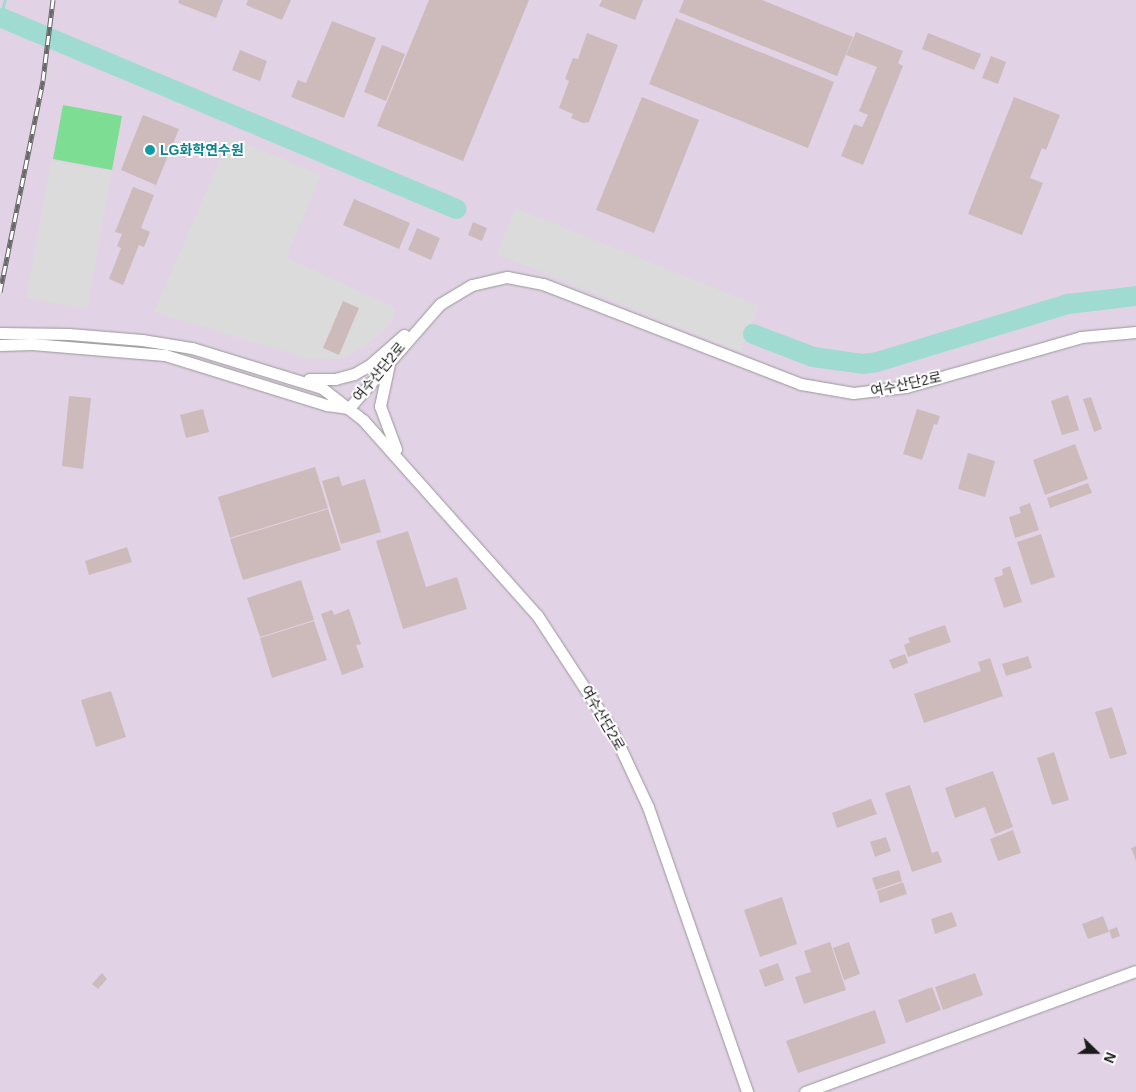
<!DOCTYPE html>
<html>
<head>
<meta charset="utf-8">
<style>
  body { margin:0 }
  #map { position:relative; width:1136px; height:1092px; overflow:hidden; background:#ede4e0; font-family:Arial,"Noto Sans KR",sans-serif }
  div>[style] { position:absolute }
  .industrial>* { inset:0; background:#e2d2e6 }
  .pitch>* { inset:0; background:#7ddd93 }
  .parking>* { inset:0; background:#dbdbdb }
  .stream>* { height:3px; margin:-1.5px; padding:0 1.5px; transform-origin:1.5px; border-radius:1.5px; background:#a0dbd2 }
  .river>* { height:20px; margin:-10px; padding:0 10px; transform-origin:10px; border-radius:10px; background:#a0dbd2 }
  .building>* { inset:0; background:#ccbbba }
  .roads { filter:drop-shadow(0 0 1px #989898) drop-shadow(0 0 1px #989898) }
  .tertiary>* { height:11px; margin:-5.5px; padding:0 5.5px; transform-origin:5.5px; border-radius:5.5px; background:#fff }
  .rail>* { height:5px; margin-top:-2.5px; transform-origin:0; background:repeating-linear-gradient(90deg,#fff 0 9px,#696969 0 18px); box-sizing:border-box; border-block:1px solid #696969 }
  .dots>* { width:14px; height:14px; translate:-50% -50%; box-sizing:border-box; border:2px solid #fff; border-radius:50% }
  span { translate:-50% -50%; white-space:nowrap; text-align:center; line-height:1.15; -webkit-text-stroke:4px #fff; paint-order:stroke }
  .culture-label { font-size:14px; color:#0d838f; font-weight:700 }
  .left { translate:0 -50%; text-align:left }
  .street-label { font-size:14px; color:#1b1b1b }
  .north { position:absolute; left:1071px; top:1027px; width:50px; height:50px; -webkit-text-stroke:4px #fff; paint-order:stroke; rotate:112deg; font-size:14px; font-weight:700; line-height:20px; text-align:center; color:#1b1b1b }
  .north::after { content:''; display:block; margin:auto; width:18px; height:22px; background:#1b1b1b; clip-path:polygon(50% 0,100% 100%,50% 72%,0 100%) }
</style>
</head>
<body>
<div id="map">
  <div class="industrial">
    <div style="clip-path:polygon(0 0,1136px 0,1136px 1092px,0 1092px)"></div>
  </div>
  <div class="pitch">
    <div style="clip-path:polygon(63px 105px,122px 116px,112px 170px,53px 159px)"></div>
  </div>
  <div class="parking">
    <div style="clip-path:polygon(230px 137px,321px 175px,286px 258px,392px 306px,395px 312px,391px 324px,366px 346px,340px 359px,310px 359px,154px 312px)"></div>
    <div style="clip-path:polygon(51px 161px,112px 172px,87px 309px,26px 298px)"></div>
    <div style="clip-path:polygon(515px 208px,759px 306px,741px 352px,497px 254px)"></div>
  </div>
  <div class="stream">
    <div style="left:0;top:17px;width:18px;rotate:-74deg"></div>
  </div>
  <div class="river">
    <div style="left:2px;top:18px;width:493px;rotate:22.8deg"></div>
    <div style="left:753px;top:334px;width:64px;rotate:21deg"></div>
    <div style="left:813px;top:357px;width:50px;rotate:8deg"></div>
    <div style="left:863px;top:364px;width:14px;rotate:-8deg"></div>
    <div style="left:877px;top:362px;width:200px;rotate:-16.9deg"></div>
    <div style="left:1068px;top:304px;width:68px;rotate:-6.7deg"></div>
  </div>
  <div class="building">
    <div style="clip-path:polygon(179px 0,223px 0,216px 18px,178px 3px)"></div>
    <div style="clip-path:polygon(248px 0,291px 0,282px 20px,246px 5px)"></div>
    <div style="clip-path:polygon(429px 0,529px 0,463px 161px,377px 126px)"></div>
    <div style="clip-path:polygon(602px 0,643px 0,635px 20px,599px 6px)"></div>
    <div style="clip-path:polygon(684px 0,762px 0,853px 37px,837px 76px,679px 12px)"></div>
    <div style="clip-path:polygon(676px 18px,834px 82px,808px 148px,649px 84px)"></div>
    <div style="clip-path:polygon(332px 21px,376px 38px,344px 118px,291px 97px,298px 80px,306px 83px)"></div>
    <div style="clip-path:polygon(856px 32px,903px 51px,898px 63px,903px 66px,863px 165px,841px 156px,854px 124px,862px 127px,868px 115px,859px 111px,877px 67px,846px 55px)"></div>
    <div style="clip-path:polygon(587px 33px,618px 45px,589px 122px,583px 123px,571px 118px,573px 114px,559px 108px,569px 81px,565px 79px,573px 58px,578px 59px)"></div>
    <div style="clip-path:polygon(928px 33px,981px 54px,974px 70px,922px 49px)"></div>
    <div style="clip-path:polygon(382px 45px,405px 54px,386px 101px,364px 92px)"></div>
    <div style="clip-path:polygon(240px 50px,267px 61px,260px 81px,232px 70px)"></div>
    <div style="clip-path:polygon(991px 56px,1006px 62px,998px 84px,982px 78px)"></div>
    <div style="clip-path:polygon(642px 97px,699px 120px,654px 233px,596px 210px)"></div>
    <div style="clip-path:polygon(1014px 97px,1060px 115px,1046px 150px,1042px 148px,1030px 178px,1043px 183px,1022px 235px,968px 214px)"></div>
    <div style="clip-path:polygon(143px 115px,179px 129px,156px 185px,121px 170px)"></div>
    <div style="clip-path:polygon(133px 187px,154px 195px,141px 228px,150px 232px,144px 247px,139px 245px,123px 285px,109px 279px,121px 248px,117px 246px,122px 234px,115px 232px)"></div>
    <div style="clip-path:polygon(354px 199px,410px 223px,399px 249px,343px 225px)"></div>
    <div style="clip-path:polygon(473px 222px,487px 228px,482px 241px,468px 235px)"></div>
    <div style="clip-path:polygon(417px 228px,440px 238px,431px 260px,408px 250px)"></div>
    <div style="clip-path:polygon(343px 301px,359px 308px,339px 355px,323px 348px)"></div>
    <div style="clip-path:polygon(1068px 395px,1079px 430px,1062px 435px,1051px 401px)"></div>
    <div style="clip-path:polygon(69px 396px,91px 398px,83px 469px,62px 466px)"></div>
    <div style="clip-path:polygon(1091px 397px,1102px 429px,1094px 432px,1083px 399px)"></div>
    <div style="clip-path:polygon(203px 409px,209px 432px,186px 438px,180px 415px)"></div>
    <div style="clip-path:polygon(917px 409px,940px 416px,937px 425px,934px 424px,922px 460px,903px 454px)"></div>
    <div style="clip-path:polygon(1075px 444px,1088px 479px,1045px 495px,1033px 460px)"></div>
    <div style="clip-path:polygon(968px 453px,995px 461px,985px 497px,958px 489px)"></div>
    <div style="clip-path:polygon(315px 467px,328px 508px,230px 538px,218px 497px)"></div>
    <div style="clip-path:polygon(339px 476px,342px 486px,365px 479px,381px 532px,341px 544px,322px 481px)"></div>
    <div style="clip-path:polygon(1088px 483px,1092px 493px,1050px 508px,1047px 498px)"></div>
    <div style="clip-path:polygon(1030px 503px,1039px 530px,1015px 538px,1009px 517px,1021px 513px,1019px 507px)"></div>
    <div style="clip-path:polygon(328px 509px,341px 550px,243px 580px,230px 539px)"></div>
    <div style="clip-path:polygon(408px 531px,426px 587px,457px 577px,467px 609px,403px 629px,376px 541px)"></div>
    <div style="clip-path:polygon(1041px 534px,1055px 577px,1031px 585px,1017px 542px)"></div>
    <div style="clip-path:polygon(127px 547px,132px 562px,89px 575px,85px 561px)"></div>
    <div style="clip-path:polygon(1010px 566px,1022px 602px,1004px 608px,994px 578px,1003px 575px,1002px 569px)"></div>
    <div style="clip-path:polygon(301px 580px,314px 620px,260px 637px,247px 598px)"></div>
    <div style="clip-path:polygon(349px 609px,361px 644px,356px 645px,364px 667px,342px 675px,321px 614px,332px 610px,334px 615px)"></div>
    <div style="clip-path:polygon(314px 621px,327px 660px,272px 678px,260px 638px)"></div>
    <div style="clip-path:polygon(945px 625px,951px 642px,908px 657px,904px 645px,910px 642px,908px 638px)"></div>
    <div style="clip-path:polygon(905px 654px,908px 663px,893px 669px,889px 660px)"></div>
    <div style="clip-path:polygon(1028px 656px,1032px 668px,1006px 676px,1002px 664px)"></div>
    <div style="clip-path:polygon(990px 658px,1003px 696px,924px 723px,914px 694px,981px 671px,978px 662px)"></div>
    <div style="clip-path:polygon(111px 691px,126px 737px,96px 747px,81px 700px)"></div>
    <div style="clip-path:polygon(1112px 707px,1127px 754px,1110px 759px,1095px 712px)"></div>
    <div style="clip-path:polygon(1054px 752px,1069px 800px,1052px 805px,1037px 758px)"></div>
    <div style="clip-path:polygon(993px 771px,1013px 827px,995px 834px,985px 807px,955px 818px,945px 788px)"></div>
    <div style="clip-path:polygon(910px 785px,932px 853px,938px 851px,942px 862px,912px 872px,885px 793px)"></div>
    <div style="clip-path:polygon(871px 799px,877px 814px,837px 828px,832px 813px)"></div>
    <div style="clip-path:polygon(1013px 830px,1021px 853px,998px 861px,990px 839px)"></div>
    <div style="clip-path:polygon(886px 837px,891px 851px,875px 857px,870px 842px)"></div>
    <div style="clip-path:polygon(1136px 846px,1136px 861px,1131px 848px)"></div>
    <div style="clip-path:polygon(899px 870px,902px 881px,876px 890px,872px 878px)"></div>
    <div style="clip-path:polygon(903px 882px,907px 894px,880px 903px,877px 891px)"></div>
    <div style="clip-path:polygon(782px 897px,797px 944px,760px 957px,744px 910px)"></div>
    <div style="clip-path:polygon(952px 912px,957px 926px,935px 934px,931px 919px)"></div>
    <div style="clip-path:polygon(1103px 916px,1109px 932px,1088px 939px,1082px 924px)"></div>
    <div style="clip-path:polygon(1117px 927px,1120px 936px,1112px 939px,1109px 930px)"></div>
    <div style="clip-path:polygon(830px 942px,846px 990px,804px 1004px,795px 977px,811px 972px,804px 951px)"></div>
    <div style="clip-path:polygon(849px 942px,860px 974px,844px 980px,833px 948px)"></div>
    <div style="clip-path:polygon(778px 963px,784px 980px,765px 987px,759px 970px)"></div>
    <div style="clip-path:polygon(102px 973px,107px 979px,98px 989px,92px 984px)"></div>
    <div style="clip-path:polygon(975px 973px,983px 995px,943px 1010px,935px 987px)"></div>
    <div style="clip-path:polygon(932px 987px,941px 1010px,906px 1023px,898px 1000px)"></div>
    <div style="clip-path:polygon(875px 1010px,886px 1043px,798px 1073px,786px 1041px)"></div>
  </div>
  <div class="roads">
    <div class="tertiary">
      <div style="left:0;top:333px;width:69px;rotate:0.8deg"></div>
      <div style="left:69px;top:334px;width:73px;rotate:4.7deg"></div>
      <div style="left:142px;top:340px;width:51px;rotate:9.1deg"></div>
      <div style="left:192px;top:348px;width:136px;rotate:17.1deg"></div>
      <div style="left:322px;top:388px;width:52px;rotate:38deg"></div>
      <div style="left:363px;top:420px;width:261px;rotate:48.3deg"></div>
      <div style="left:537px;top:615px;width:137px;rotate:56.9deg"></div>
      <div style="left:612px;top:730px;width:85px;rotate:64.9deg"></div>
      <div style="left:648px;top:807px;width:302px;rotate:70.8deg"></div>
      <div style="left:0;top:345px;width:32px;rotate:-2deg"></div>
      <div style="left:32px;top:344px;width:133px;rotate:4.7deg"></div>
      <div style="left:165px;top:355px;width:170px;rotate:17.2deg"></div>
      <div style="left:327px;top:405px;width:22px;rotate:8deg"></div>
      <div style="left:389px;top:364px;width:43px;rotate:102.1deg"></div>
      <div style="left:380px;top:406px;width:46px;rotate:69.6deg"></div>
      <div style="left:309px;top:379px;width:26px"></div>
      <div style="left:335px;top:379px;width:20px;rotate:-15deg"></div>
      <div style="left:354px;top:374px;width:20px;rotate:-30deg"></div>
      <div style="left:371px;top:364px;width:44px;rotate:-41.3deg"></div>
      <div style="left:349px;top:408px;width:138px;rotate:-48.8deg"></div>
      <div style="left:440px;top:304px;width:37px;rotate:-31deg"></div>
      <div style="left:472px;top:285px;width:36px;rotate:-13deg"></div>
      <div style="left:507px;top:277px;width:37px;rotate:11deg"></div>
      <div style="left:543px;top:284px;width:277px;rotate:21.2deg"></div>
      <div style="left:801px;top:384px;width:53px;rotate:9.8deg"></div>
      <div style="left:853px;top:393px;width:53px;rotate:-6.5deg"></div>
      <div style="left:906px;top:387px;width:182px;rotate:-15.9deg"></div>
      <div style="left:1081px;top:337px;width:55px;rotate:-5.2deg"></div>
      <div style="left:805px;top:1092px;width:352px;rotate:-20.1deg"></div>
    </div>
  </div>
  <div class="rail">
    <div style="left:0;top:292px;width:216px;rotate:-78.5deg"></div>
    <div style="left:43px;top:80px;width:81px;rotate:-82.9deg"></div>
  </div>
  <div class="dots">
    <div style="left:150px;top:150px;background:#0f9aa8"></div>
  </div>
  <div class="culture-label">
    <span class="left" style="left:160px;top:150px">LG화학연수원</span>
  </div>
  <div class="street-label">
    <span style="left:379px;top:372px;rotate:-50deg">여수산단2로</span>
    <span style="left:906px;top:384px;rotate:-12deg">여수산단2로</span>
    <span style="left:603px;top:718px;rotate:60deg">여수산단2로</span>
  </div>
  <div class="north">N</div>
</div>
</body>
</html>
